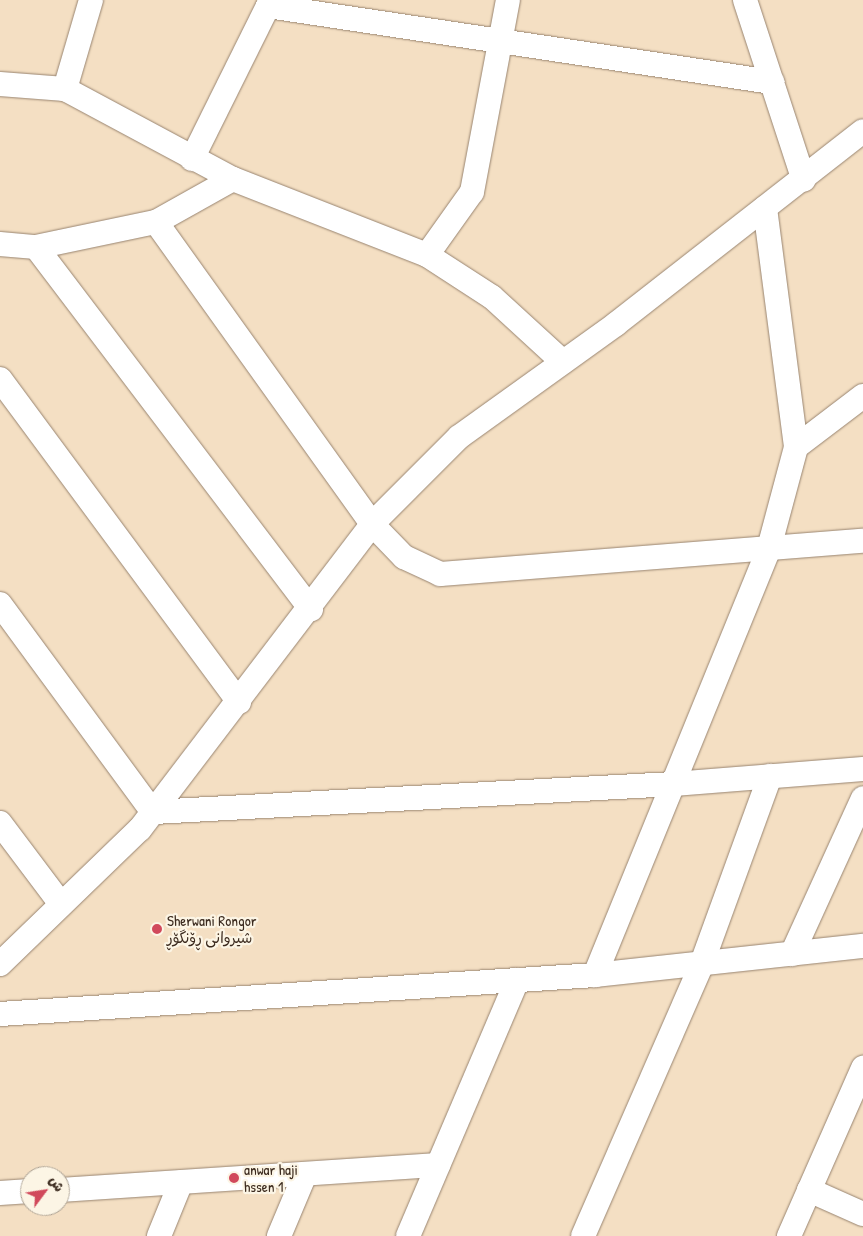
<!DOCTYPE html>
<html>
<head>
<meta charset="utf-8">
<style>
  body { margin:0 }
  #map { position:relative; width:863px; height:1236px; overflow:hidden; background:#f4dfc3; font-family:"Patrick Hand","Playpen Sans Arabic",sans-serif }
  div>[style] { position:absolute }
  .roads { filter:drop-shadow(0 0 1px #988470) drop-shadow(0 0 1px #988470) }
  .minor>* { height:24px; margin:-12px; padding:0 12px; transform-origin:12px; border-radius:12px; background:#fff }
  .dots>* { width:14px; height:14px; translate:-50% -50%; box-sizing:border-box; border:2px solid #fcf5e5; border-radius:50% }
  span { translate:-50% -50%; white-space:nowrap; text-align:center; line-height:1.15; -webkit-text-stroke:4.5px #fcf5e5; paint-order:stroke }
  .poi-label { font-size:15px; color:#3b2a1e }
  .left { translate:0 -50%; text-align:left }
  .north { position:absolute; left:20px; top:1166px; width:50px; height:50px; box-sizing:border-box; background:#fcf5e5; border:1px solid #afa495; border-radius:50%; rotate:59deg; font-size:14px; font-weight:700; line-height:20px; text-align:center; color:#3b2a1e }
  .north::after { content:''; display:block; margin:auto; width:18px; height:22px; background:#d1495b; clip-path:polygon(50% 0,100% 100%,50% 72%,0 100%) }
</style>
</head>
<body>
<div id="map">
  <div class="roads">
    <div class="minor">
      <div style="left:91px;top:0;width:93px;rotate:106.3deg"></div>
      <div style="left:65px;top:89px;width:191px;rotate:28.2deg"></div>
      <div style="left:233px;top:179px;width:208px;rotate:21.4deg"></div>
      <div style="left:427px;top:255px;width:77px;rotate:32.9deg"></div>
      <div style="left:492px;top:297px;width:96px;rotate:42.5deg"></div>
      <div style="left:745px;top:0;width:189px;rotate:71.9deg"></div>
      <div style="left:268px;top:6px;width:510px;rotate:8.58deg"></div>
      <div style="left:0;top:84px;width:65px;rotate:4.4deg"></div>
      <div style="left:192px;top:159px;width:178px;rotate:-63.6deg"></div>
      <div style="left:765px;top:208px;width:241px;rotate:82.6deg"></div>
      <div style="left:156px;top:222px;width:371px;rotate:54.4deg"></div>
      <div style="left:372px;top:524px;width:46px;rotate:45.9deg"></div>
      <div style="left:404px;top:557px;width:40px;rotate:25deg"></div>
      <div style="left:440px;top:574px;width:424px;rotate:-4.5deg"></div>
      <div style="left:0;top:244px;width:36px;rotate:5deg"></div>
      <div style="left:36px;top:247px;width:123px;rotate:-11.8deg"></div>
      <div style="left:156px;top:222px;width:88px;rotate:-29.2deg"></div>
      <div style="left:36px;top:247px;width:455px;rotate:52.8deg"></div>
      <div style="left:427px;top:255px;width:77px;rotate:-54.5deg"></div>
      <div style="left:472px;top:192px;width:195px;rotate:-79.4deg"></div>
      <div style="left:0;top:379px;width:402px;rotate:53.5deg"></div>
      <div style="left:0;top:604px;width:258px;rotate:53.7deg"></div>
      <div style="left:153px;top:812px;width:521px;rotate:-3.08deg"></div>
      <div style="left:673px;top:784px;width:191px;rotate:-4.5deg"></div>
      <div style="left:0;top:823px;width:101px;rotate:53deg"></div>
      <div style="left:792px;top:954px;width:171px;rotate:-65.5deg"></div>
      <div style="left:0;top:964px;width:194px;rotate:-44deg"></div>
      <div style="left:140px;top:829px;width:383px;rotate:-52.7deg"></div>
      <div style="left:372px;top:524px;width:123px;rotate:-45deg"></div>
      <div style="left:459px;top:437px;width:193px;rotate:-35.7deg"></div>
      <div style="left:616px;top:324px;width:313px;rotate:-38deg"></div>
      <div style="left:595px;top:975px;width:461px;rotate:-67.8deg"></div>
      <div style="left:769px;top:548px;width:105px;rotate:-75deg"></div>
      <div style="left:796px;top:447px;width:84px;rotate:-37.3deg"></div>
      <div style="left:0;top:1014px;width:596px;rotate:-3.75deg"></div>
      <div style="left:595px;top:975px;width:270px;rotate:-6.2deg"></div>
      <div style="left:60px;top:1190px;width:379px;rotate:-3.8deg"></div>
      <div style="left:809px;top:1190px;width:59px;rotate:24deg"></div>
      <div style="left:0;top:1193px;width:30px;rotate:-4deg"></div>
      <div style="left:159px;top:1236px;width:58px;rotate:-67.8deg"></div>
      <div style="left:279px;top:1236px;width:67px;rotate:-67.2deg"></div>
      <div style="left:408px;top:1236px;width:278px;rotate:-66.9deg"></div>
      <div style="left:583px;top:1236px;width:298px;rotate:-66.4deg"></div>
      <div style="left:702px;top:963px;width:199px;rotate:-70deg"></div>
      <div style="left:789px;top:1236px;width:184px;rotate:-66.2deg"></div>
    </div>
  </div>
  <div class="dots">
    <div style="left:157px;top:929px;background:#d1495b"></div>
    <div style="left:234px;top:1178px;background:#d1495b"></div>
  </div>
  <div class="poi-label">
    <span class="left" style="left:167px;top:929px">Sherwani Rongor<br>شیروانی ڕۆنگۆڕ</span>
    <span class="left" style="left:244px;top:1178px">anwar haji<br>hssen 1</span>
  </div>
  <div class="north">ش</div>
</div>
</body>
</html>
